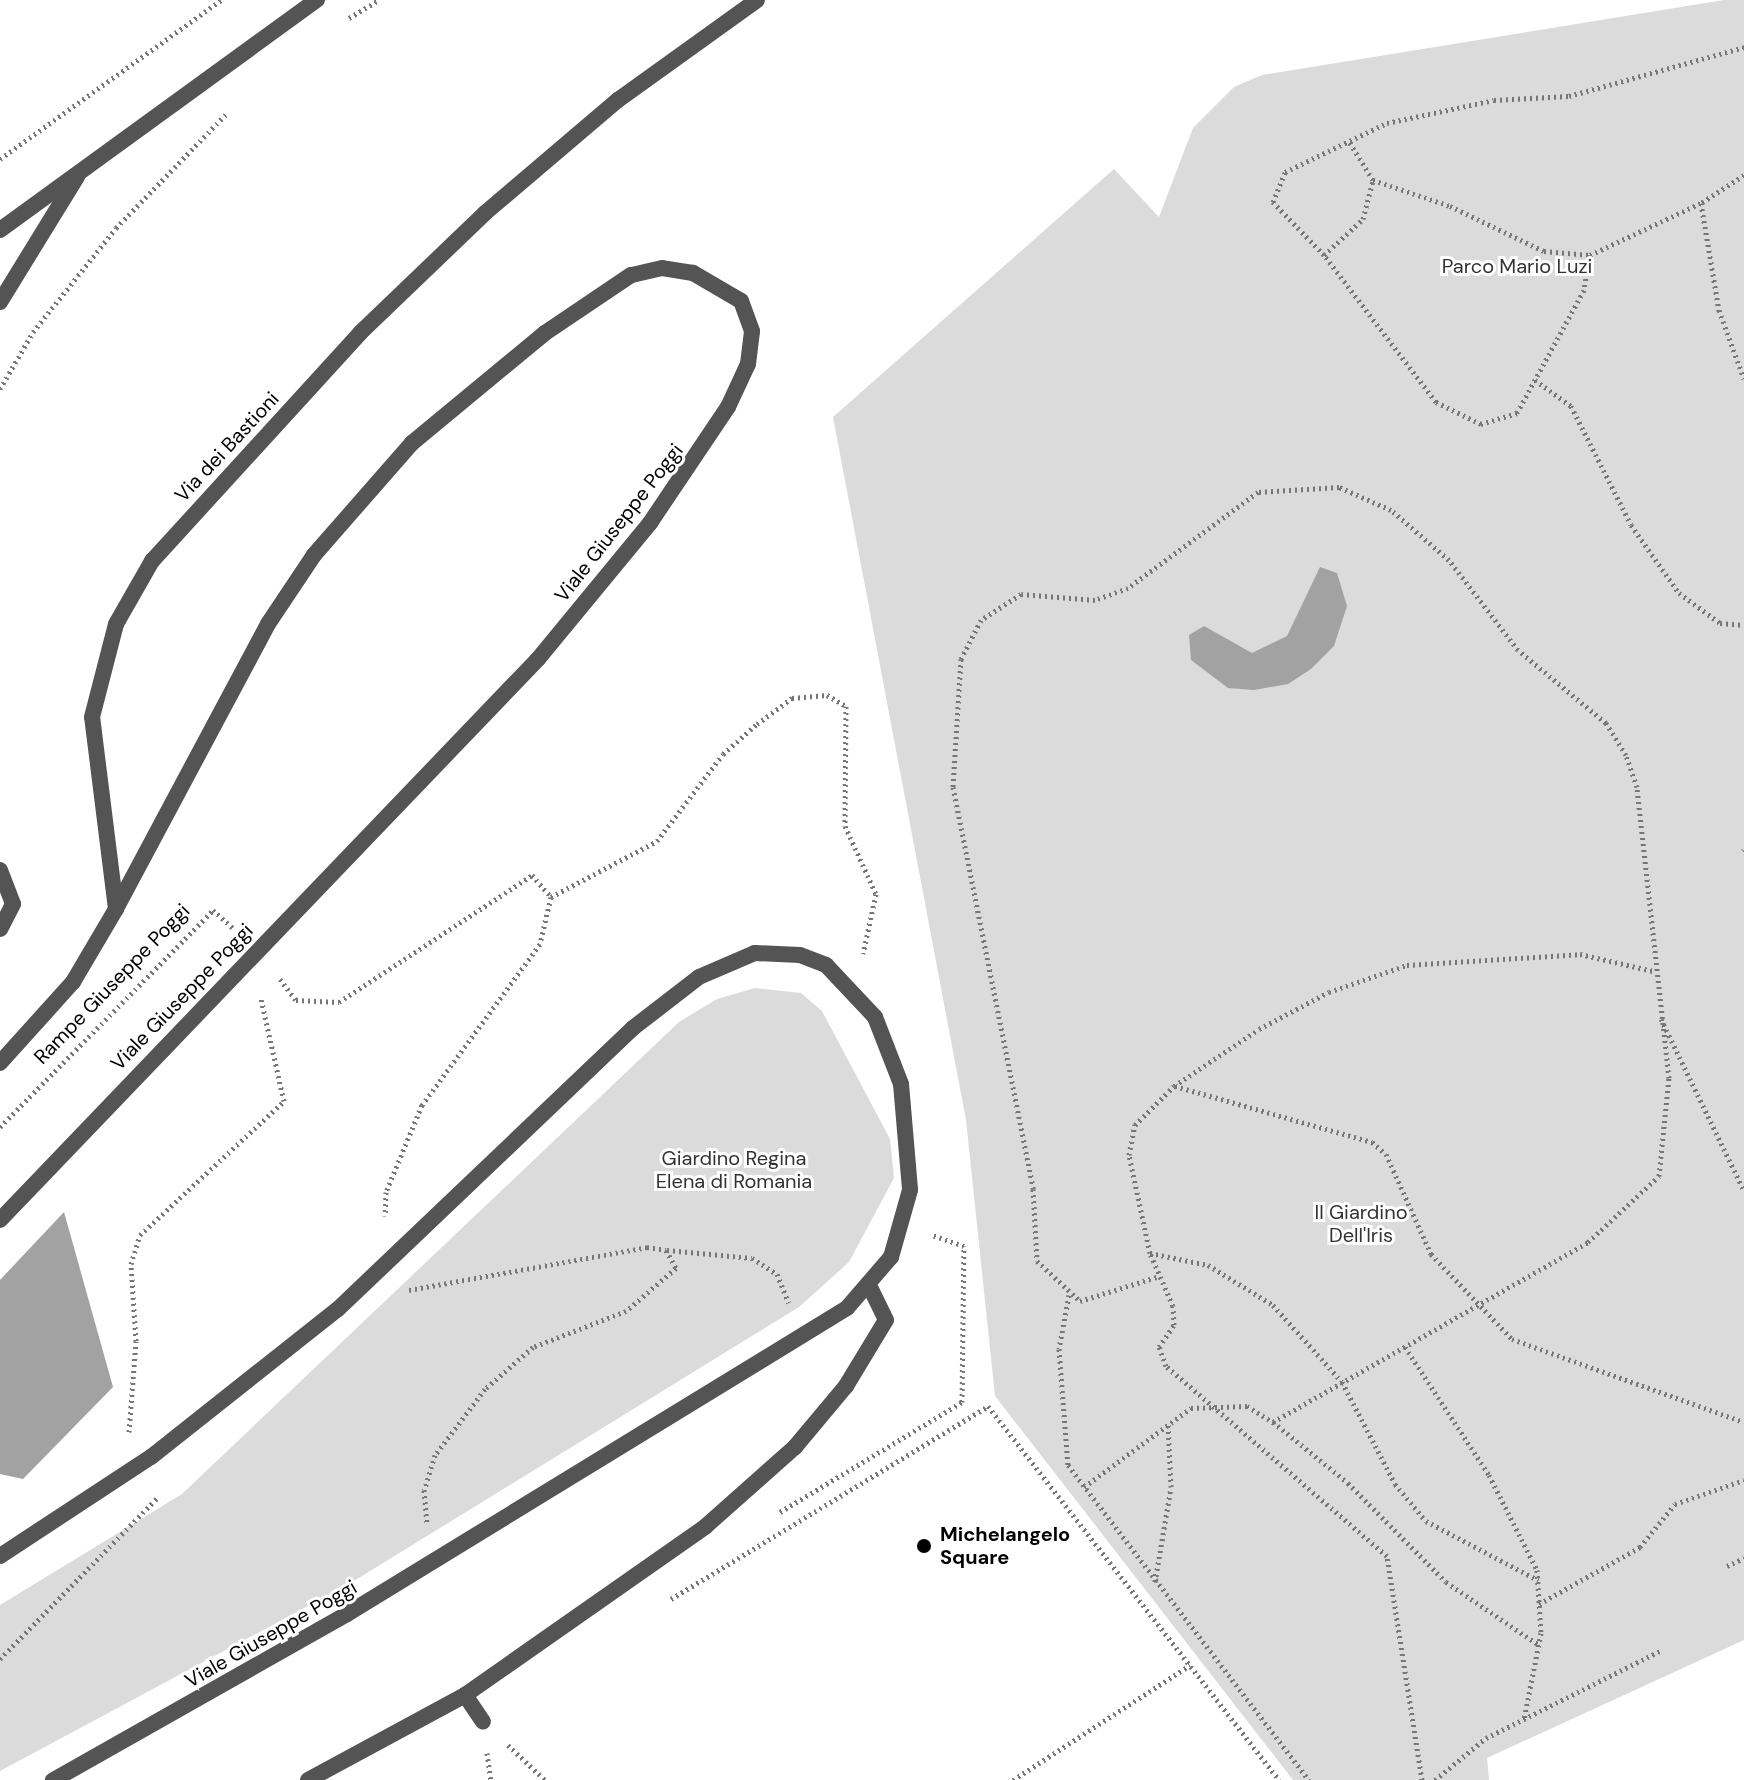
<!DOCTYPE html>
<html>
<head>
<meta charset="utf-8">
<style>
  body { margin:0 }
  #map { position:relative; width:1744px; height:1780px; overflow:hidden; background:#fff; font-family:"DM Sans",sans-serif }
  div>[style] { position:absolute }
  .green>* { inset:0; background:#dbdbdb }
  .water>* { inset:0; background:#a2a2a2 }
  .path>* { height:5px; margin-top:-2.5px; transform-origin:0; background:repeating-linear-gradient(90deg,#767676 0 2px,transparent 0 6px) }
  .pedestrian>* { height:16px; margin:-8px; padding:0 8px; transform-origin:8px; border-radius:8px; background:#545454 }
  .minor>* { height:16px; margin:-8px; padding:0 8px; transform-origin:8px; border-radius:8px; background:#545454 }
  .dots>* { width:22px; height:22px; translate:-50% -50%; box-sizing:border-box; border:4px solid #fff; border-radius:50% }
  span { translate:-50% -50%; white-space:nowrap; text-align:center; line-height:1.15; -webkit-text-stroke:6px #fff; paint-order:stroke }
  .park-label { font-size:20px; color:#323232 }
  .street-label { font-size:20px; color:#000 }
  .poi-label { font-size:20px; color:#000; font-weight:700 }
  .left { translate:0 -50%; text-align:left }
</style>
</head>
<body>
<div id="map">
  <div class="green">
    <div style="clip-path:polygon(1724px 0,1744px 0,1744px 1640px,1487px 1758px,1489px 1780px,1293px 1780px,995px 1396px,966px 1120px,833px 417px,1114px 169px,1159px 217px,1193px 128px,1234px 87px,1262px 75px)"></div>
    <div style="clip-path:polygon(755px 988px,801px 993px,822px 1011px,890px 1139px,894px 1178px,849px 1262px,799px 1307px,349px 1584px,0 1771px,0 1605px,182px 1494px,679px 1022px,717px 999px)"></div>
  </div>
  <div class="water">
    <div style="clip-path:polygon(1320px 567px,1337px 573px,1347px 606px,1334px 646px,1311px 669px,1288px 684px,1254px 690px,1228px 688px,1191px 660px,1189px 635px,1204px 626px,1252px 653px,1287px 636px)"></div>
    <div style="clip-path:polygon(64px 1212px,113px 1387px,23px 1479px,0 1474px,0 1280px)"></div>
  </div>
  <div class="path">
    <div style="left:349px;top:18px;width:35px;rotate:-31deg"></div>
    <div style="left:0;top:159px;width:272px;rotate:-35.7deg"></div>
    <div style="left:1744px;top:175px;width:51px;rotate:146.9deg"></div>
    <div style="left:1701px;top:203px;width:109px;rotate:80.5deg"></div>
    <div style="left:1719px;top:310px;width:73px;rotate:70.1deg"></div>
    <div style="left:1373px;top:180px;width:81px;rotate:18.7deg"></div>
    <div style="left:1450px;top:206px;width:104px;rotate:25.6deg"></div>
    <div style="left:1544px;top:251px;width:46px;rotate:5deg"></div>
    <div style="left:1590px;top:255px;width:123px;rotate:-25.1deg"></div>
    <div style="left:1324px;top:255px;width:53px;rotate:-42.7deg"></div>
    <div style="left:1363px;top:219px;width:40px;rotate:-75.6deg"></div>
    <div style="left:1373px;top:180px;width:47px;rotate:-122deg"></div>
    <div style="left:1590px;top:255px;width:36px;rotate:100deg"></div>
    <div style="left:1584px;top:290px;width:140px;rotate:118.6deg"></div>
    <div style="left:1517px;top:413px;width:38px;rotate:163deg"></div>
    <div style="left:1481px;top:424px;width:50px;rotate:-153.9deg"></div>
    <div style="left:1436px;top:402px;width:185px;rotate:-127.3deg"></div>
    <div style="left:1324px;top:255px;width:74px;rotate:-133.9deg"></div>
    <div style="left:1273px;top:202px;width:32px;rotate:-68deg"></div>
    <div style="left:1285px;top:172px;width:113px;rotate:-25.7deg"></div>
    <div style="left:1387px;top:123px;width:109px;rotate:-12.1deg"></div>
    <div style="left:1494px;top:100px;width:75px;rotate:-3.1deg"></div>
    <div style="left:1569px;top:96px;width:182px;rotate:-15.6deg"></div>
    <div style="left:1535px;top:380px;width:44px;rotate:35.8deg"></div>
    <div style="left:1571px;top:406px;width:133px;rotate:63.2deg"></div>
    <div style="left:1631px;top:525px;width:83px;rotate:54.8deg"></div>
    <div style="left:1679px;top:593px;width:51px;rotate:36.2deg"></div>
    <div style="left:1720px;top:623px;width:24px;rotate:5deg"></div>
    <div style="left:0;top:389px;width:66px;rotate:-59.9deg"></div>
    <div style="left:33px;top:332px;width:133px;rotate:-51.4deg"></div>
    <div style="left:116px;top:228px;width:161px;rotate:-46deg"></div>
    <div style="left:1743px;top:851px;width:1px;rotate:-45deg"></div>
    <div style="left:551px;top:897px;width:120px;rotate:-27.8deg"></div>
    <div style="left:657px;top:841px;width:109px;rotate:-52.8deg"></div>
    <div style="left:723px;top:754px;width:45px;rotate:-41.4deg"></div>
    <div style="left:757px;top:724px;width:44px;rotate:-36.6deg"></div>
    <div style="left:792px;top:698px;width:35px;rotate:-5deg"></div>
    <div style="left:827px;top:695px;width:22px;rotate:30deg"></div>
    <div style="left:846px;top:706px;width:120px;rotate:90.5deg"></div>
    <div style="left:845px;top:826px;width:75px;rotate:65.5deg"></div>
    <div style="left:876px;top:894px;width:61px;rotate:102.2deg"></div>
    <div style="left:280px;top:979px;width:26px;rotate:53deg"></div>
    <div style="left:296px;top:1000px;width:43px;rotate:2.7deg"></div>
    <div style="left:339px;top:1002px;width:231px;rotate:-33.3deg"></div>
    <div style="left:532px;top:875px;width:29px;rotate:49deg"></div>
    <div style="left:551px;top:897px;width:48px;rotate:103.2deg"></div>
    <div style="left:540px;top:944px;width:200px;rotate:126.2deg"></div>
    <div style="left:422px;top:1105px;width:94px;rotate:112.5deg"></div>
    <div style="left:386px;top:1192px;width:24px;rotate:92deg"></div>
    <div style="left:1661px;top:1019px;width:191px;rotate:64.2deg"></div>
    <div style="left:1175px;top:1086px;width:205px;rotate:15.9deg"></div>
    <div style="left:1372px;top:1142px;width:18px;rotate:41deg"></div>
    <div style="left:1386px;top:1154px;width:110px;rotate:65.8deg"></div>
    <div style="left:1431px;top:1254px;width:117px;rotate:46.4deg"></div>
    <div style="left:1512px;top:1339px;width:246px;rotate:19.7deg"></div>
    <div style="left:0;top:1127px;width:304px;rotate:-45.5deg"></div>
    <div style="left:213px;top:910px;width:27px;rotate:42deg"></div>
    <div style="left:667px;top:1250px;width:85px;rotate:5.4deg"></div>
    <div style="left:752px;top:1258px;width:30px;rotate:33deg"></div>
    <div style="left:777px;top:1274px;width:31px;rotate:68deg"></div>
    <div style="left:1150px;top:1253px;width:59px;rotate:11.7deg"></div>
    <div style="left:1208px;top:1265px;width:76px;rotate:31.6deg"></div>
    <div style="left:1273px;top:1305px;width:103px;rotate:48.1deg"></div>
    <div style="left:1342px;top:1382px;width:115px;rotate:62.5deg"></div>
    <div style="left:1395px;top:1484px;width:48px;rotate:50deg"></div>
    <div style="left:1426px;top:1521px;width:127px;rotate:27.8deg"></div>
    <div style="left:409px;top:1290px;width:242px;rotate:-10.2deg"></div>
    <div style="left:647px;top:1247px;width:19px;rotate:9deg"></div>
    <div style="left:666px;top:1250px;width:21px;rotate:61deg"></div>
    <div style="left:676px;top:1268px;width:66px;rotate:139.3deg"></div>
    <div style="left:626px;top:1311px;width:100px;rotate:158.8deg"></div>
    <div style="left:533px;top:1347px;width:64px;rotate:138.8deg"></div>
    <div style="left:485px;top:1389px;width:83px;rotate:127.1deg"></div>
    <div style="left:435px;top:1455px;width:37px;rotate:107deg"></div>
    <div style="left:424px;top:1490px;width:33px;rotate:85deg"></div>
    <div style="left:1069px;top:1295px;width:55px;rotate:100.5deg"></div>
    <div style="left:1059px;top:1349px;width:116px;rotate:85.6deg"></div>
    <div style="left:1068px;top:1465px;width:397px;rotate:52.6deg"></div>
    <div style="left:1405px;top:1347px;width:153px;rotate:56.7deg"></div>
    <div style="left:1489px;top:1475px;width:106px;rotate:63.2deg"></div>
    <div style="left:1537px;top:1570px;width:63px;rotate:86.4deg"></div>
    <div style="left:1541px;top:1633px;width:89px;rotate:101.1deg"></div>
    <div style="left:1273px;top:1422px;width:97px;rotate:39.1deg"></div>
    <div style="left:1348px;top:1483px;width:139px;rotate:45.3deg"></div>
    <div style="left:1446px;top:1582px;width:112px;rotate:34.1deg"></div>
    <div style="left:129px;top:1432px;width:91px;rotate:-85.6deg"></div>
    <div style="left:136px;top:1341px;width:77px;rotate:-93.7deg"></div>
    <div style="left:131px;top:1264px;width:30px;rotate:-73deg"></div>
    <div style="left:140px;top:1235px;width:197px;rotate:-42.9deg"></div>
    <div style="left:284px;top:1101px;width:105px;rotate:-102.7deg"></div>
    <div style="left:1084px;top:1487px;width:133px;rotate:-36.4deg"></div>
    <div style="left:1191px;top:1408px;width:56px;rotate:-2deg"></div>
    <div style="left:1247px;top:1406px;width:31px;rotate:32deg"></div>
    <div style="left:1273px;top:1422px;width:363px;rotate:-29.7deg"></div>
    <div style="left:1588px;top:1242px;width:97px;rotate:-42.9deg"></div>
    <div style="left:1659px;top:1176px;width:99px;rotate:-84.2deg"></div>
    <div style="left:1669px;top:1078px;width:293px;rotate:-96.3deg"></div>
    <div style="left:1637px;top:787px;width:34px;rotate:-109deg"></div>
    <div style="left:1626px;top:755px;width:38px;rotate:-122deg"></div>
    <div style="left:1606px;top:723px;width:114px;rotate:-140.3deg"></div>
    <div style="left:1518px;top:650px;width:113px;rotate:-127.5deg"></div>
    <div style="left:1449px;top:560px;width:77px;rotate:-139.2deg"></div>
    <div style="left:1391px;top:510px;width:57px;rotate:-156.1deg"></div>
    <div style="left:1339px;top:487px;width:81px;rotate:176.5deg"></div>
    <div style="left:1258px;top:492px;width:162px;rotate:143.6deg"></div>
    <div style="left:1128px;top:588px;width:35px;rotate:160deg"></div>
    <div style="left:1095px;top:600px;width:74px;rotate:-175.4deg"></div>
    <div style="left:1021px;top:594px;width:48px;rotate:147deg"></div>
    <div style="left:981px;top:620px;width:44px;rotate:117.1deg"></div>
    <div style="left:961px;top:659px;width:128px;rotate:93.6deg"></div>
    <div style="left:953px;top:787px;width:410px;rotate:78.7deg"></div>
    <div style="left:1033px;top:1189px;width:72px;rotate:86.8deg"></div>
    <div style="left:1037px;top:1261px;width:59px;rotate:42.9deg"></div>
    <div style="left:1080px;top:1301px;width:84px;rotate:-17.4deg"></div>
    <div style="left:780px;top:1512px;width:213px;rotate:-31.1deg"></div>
    <div style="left:962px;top:1402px;width:156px;rotate:-89.3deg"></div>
    <div style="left:964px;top:1246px;width:34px;rotate:-161deg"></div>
    <div style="left:1727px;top:1566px;width:19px;rotate:-25deg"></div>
    <div style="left:1155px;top:1582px;width:96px;rotate:-80.4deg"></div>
    <div style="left:1171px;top:1487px;width:64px;rotate:-92.7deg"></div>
    <div style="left:671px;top:1599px;width:371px;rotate:-31.3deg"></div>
    <div style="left:988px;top:1406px;width:474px;rotate:52.1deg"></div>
    <div style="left:1539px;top:1604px;width:116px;rotate:-29.4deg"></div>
    <div style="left:1640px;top:1547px;width:55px;rotate:-50.9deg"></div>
    <div style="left:1675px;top:1504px;width:73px;rotate:-19.2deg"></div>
    <div style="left:0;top:1659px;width:226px;rotate:-45.7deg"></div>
    <div style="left:508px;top:1745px;width:51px;rotate:43.4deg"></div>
    <div style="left:487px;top:1753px;width:27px;rotate:82deg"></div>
    <div style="left:1013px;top:1780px;width:211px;rotate:-33deg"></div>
    <div style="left:1422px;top:1780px;width:227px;rotate:-98.9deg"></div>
    <div style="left:1387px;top:1556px;width:291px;rotate:-139.3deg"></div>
    <div style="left:1166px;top:1366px;width:20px;rotate:-110deg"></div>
    <div style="left:1159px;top:1347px;width:27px;rotate:-56deg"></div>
    <div style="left:1174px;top:1325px;width:19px;rotate:-93deg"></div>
    <div style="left:1173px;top:1306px;width:58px;rotate:-113.5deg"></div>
    <div style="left:1150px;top:1253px;width:100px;rotate:-102.1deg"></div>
    <div style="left:1129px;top:1155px;width:31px;rotate:-79deg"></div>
    <div style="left:1135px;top:1125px;width:55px;rotate:-45deg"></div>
    <div style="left:1174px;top:1086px;width:102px;rotate:-33.8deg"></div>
    <div style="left:1259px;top:1029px;width:79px;rotate:-27.9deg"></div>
    <div style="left:1329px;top:992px;width:83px;rotate:-19.1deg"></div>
    <div style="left:1407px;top:965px;width:173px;rotate:-3.6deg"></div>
    <div style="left:1580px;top:954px;width:75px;rotate:13.1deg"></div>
    <div style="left:1435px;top:1780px;width:66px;rotate:-39.5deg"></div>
    <div style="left:1486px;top:1738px;width:195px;rotate:-26.6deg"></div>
  </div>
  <div class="pedestrian">
    <div style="left:0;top:870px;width:36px;rotate:69deg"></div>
    <div style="left:13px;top:904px;width:28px;rotate:117deg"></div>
    <div style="left:465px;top:1695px;width:32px;rotate:56deg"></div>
    <div style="left:308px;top:1780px;width:179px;rotate:-28.4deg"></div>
    <div style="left:465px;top:1695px;width:294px;rotate:-35deg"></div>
    <div style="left:706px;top:1526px;width:119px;rotate:-41.6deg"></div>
    <div style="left:795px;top:1447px;width:80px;rotate:-50.1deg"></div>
    <div style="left:846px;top:1386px;width:77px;rotate:-58.8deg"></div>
    <div style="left:886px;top:1320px;width:39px;rotate:-116deg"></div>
  </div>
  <div class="minor">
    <div style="left:0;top:230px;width:392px;rotate:-36deg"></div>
    <div style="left:0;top:302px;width:147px;rotate:-58.4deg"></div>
    <div style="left:0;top:1063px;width:109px;rotate:-48deg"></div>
    <div style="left:73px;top:982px;width:85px;rotate:-59.5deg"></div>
    <div style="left:116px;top:909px;width:193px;rotate:-97.1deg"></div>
    <div style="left:92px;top:717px;width:96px;rotate:-75.5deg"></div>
    <div style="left:116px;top:624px;width:73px;rotate:-60.3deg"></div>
    <div style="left:152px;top:561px;width:309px;rotate:-47.6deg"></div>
    <div style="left:360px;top:333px;width:173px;rotate:-43.8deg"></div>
    <div style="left:485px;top:213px;width:175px;rotate:-40.4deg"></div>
    <div style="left:618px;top:100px;width:171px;rotate:-35.7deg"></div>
    <div style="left:0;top:1220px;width:777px;rotate:-46.2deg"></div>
    <div style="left:538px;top:659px;width:176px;rotate:-50.5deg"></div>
    <div style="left:650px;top:523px;width:140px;rotate:-56.1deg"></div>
    <div style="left:728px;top:407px;width:47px;rotate:-65.1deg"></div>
    <div style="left:748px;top:364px;width:33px;rotate:-83deg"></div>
    <div style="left:752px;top:331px;width:32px;rotate:-110deg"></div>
    <div style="left:741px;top:301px;width:56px;rotate:-149.7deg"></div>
    <div style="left:693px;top:273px;width:31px;rotate:-171deg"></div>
    <div style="left:662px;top:268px;width:32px;rotate:167deg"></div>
    <div style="left:631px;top:275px;width:104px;rotate:146deg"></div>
    <div style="left:545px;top:333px;width:173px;rotate:140.4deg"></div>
    <div style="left:412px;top:443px;width:149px;rotate:131.2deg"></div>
    <div style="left:314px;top:555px;width:83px;rotate:123.7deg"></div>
    <div style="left:268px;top:624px;width:323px;rotate:118.1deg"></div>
    <div style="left:0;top:1556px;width:181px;rotate:-33.3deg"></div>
    <div style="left:151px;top:1457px;width:238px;rotate:-38.4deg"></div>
    <div style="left:338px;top:1309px;width:407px;rotate:-43.6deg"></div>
    <div style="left:633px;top:1028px;width:83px;rotate:-37.7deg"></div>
    <div style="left:699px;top:977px;width:61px;rotate:-23.2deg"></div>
    <div style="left:755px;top:953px;width:45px;rotate:2.5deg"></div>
    <div style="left:800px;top:955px;width:28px;rotate:21deg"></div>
    <div style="left:826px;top:965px;width:71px;rotate:46.7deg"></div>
    <div style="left:875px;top:1017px;width:72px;rotate:68.8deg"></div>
    <div style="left:901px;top:1084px;width:106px;rotate:85.1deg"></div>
    <div style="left:910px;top:1190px;width:70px;rotate:105.8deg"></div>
    <div style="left:891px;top:1257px;width:67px;rotate:130.8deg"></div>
    <div style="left:847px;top:1308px;width:586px;rotate:148.53deg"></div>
    <div style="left:347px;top:1614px;width:338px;rotate:150.5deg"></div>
  </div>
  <div class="dots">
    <div style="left:924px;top:1546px;background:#000"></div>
  </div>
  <div class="park-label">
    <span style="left:1517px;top:266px">Parco Mario Luzi</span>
    <span style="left:734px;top:1170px">Giardino Regina<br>Elena di Romania</span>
    <span style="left:1361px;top:1224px">Il Giardino<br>Dell'Iris</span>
  </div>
  <div class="street-label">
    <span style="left:227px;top:447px;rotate:-47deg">Via dei Bastioni</span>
    <span style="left:619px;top:523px;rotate:-52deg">Viale Giuseppe Poggi</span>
    <span style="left:112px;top:984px;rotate:-46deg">Rampe Giuseppe Poggi</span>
    <span style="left:182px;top:997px;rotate:-46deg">Viale Giuseppe Poggi</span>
    <span style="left:271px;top:1634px;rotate:-30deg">Viale Giuseppe Poggi</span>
  </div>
  <div class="poi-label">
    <span class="left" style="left:940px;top:1546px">Michelangelo<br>Square</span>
  </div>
</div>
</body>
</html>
